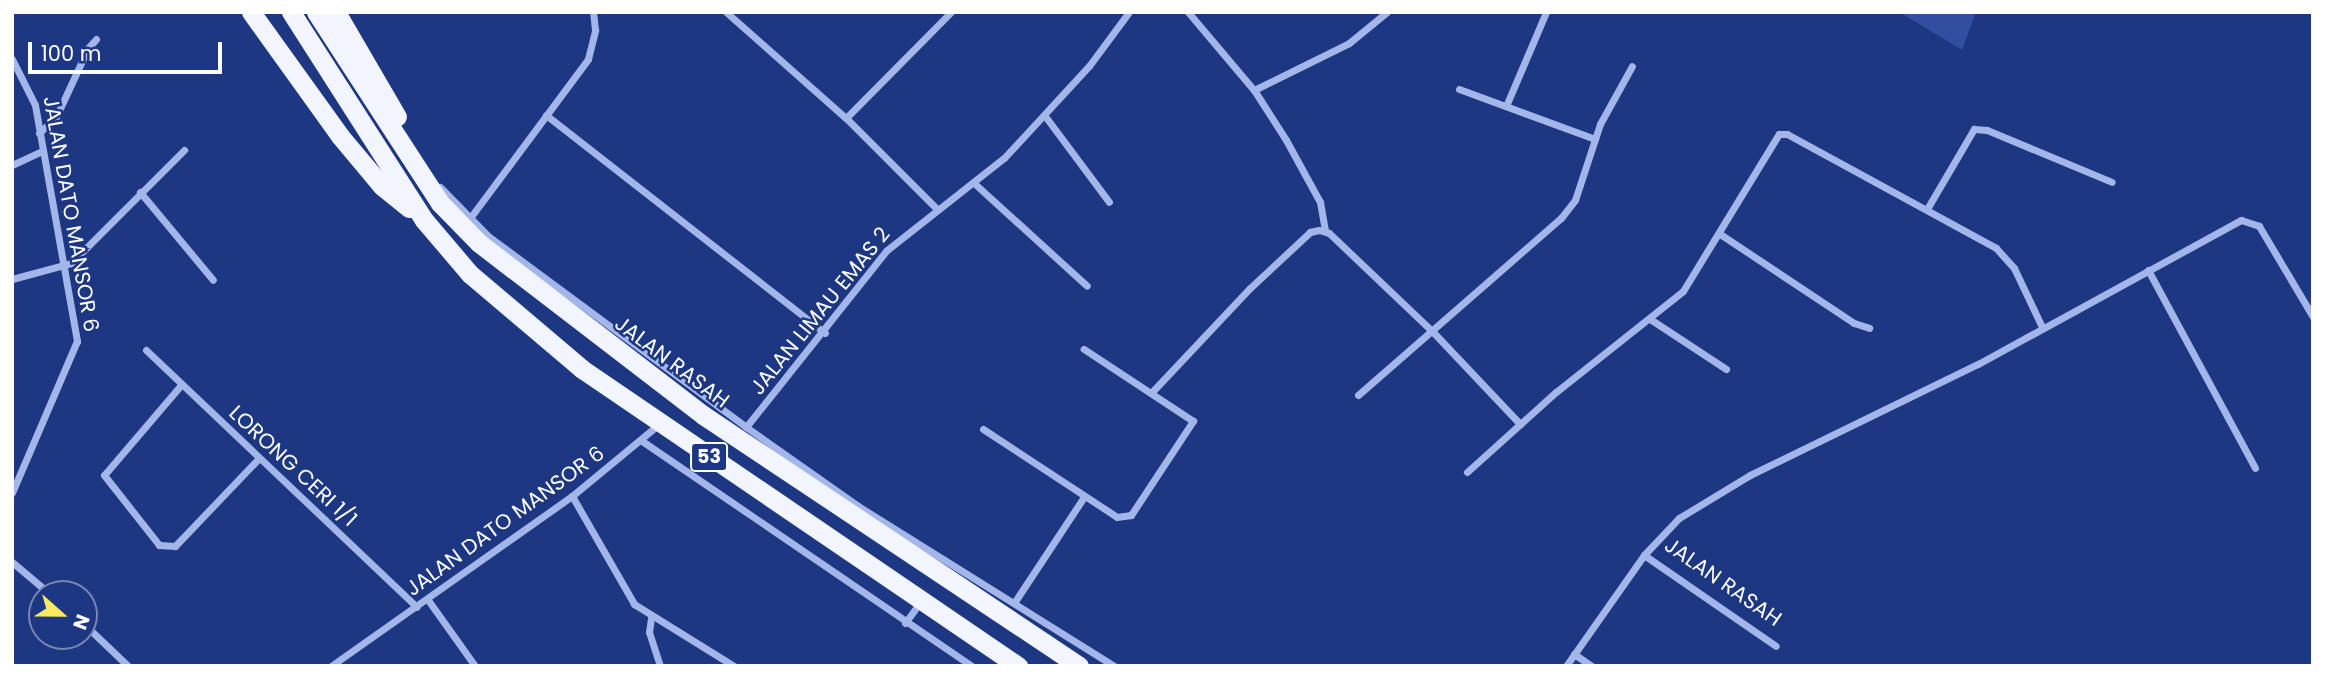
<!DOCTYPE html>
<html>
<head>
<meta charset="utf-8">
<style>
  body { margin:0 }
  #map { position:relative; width:2325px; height:678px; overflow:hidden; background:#1d3782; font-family:Poppins,sans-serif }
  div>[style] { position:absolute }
  .green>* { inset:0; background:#314ea1 }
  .minor>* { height:7px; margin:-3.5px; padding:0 3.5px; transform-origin:3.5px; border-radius:3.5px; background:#a3b6ea }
  .trunk>* { height:19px; margin:-9.5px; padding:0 9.5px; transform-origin:9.5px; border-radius:9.5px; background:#f2f5fe }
  span { translate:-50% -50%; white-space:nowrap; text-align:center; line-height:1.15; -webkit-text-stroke:5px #1d3782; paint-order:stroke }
  .shield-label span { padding:2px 5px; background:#1d3782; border:2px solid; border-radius:5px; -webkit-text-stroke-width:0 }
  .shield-label { font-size:19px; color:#fff; font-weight:700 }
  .street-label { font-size:21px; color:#fff }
  .frame { position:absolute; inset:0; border:14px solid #fff; pointer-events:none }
  .north { position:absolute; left:28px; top:580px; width:70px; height:70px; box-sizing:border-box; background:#1d3782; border:2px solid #7787b4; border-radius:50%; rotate:111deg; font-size:19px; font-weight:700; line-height:28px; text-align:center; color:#fff }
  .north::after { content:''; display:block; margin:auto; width:24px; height:32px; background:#f9e961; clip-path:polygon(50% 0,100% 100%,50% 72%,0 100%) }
  .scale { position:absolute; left:28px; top:42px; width:194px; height:32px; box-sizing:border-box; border:4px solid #fff; border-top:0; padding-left:9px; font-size:21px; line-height:24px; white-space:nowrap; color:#fff; -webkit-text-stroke:5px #1d3782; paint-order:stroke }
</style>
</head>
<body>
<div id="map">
  <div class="green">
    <div style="clip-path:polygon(1899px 12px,1976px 12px,1962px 50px)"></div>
  </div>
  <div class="minor">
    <div style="left:726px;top:12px;width:160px;rotate:41.5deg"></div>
    <div style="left:846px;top:118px;width:129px;rotate:45deg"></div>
    <div style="left:1188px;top:12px;width:102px;rotate:49.8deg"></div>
    <div style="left:1254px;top:90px;width:59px;rotate:57.4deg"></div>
    <div style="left:1286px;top:140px;width:71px;rotate:61.3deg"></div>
    <div style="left:1320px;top:202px;width:29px;rotate:80deg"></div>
    <div style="left:12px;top:59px;width:51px;rotate:63.4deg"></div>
    <div style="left:35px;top:105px;width:240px;rotate:79.9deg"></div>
    <div style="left:77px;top:341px;width:165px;rotate:113.2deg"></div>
    <div style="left:1459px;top:89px;width:145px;rotate:20.2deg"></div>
    <div style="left:1254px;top:90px;width:106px;rotate:-26.3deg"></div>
    <div style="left:1349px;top:43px;width:49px;rotate:-39.2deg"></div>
    <div style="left:1506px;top:106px;width:102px;rotate:-66.9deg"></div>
    <div style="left:546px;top:115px;width:354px;rotate:38deg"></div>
    <div style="left:1045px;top:116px;width:107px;rotate:53.3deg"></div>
    <div style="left:846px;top:118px;width:149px;rotate:-45.3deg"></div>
    <div style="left:39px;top:133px;width:23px;rotate:-43deg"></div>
    <div style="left:56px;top:117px;width:76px;rotate:-65.1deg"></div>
    <div style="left:88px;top:48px;width:12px;rotate:-48deg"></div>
    <div style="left:12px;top:165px;width:31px;rotate:-25deg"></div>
    <div style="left:975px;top:184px;width:151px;rotate:42.3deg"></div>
    <div style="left:440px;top:187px;width:69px;rotate:45.6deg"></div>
    <div style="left:488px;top:236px;width:321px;rotate:36.5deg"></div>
    <div style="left:746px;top:427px;width:137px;rotate:35.2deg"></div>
    <div style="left:858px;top:506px;width:302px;rotate:32deg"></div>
    <div style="left:140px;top:192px;width:114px;rotate:50.3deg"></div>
    <div style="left:1927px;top:209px;width:93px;rotate:-59.6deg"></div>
    <div style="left:1974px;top:129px;width:13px;rotate:4deg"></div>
    <div style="left:1987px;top:130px;width:135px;rotate:22.6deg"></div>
    <div style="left:470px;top:218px;width:198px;rotate:-53.4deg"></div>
    <div style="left:588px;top:59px;width:30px;rotate:-76deg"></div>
    <div style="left:595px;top:30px;width:18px;rotate:-96deg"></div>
    <div style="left:1720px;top:234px;width:161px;rotate:33.6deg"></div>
    <div style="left:1854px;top:323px;width:16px;rotate:18deg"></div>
    <div style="left:2148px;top:270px;width:225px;rotate:61.6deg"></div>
    <div style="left:12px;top:279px;width:61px;rotate:-15.2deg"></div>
    <div style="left:71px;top:263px;width:160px;rotate:-45deg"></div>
    <div style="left:1650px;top:319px;width:91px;rotate:33.3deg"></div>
    <div style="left:146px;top:350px;width:373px;rotate:43.5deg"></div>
    <div style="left:181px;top:385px;width:118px;rotate:130.5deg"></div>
    <div style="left:104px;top:475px;width:89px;rotate:51.8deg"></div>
    <div style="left:159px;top:545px;width:16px;rotate:4deg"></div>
    <div style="left:175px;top:546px;width:120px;rotate:-46.3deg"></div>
    <div style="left:1151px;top:393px;width:144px;rotate:-46.7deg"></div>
    <div style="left:1250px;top:288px;width:82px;rotate:-43deg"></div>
    <div style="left:1310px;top:232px;width:9px;rotate:-13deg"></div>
    <div style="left:1319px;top:230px;width:10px;rotate:17deg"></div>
    <div style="left:1329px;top:233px;width:144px;rotate:43.6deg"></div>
    <div style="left:1433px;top:332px;width:127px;rotate:46.6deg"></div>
    <div style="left:1358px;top:395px;width:269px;rotate:-41.1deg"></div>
    <div style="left:1561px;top:218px;width:23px;rotate:-52deg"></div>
    <div style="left:1575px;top:200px;width:80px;rotate:-71.8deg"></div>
    <div style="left:1600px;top:124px;width:66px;rotate:-61.1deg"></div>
    <div style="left:746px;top:427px;width:226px;rotate:-51.5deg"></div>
    <div style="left:887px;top:250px;width:149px;rotate:-38.2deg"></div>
    <div style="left:1004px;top:158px;width:125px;rotate:-47.3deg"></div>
    <div style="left:1089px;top:66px;width:67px;rotate:-53.5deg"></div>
    <div style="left:983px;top:429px;width:160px;rotate:33.3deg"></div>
    <div style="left:1117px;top:517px;width:14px;rotate:-8deg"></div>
    <div style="left:1131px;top:515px;width:113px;rotate:-56.6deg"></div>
    <div style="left:1193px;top:421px;width:131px;rotate:-146.6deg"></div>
    <div style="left:642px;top:441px;width:399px;rotate:34.3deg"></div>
    <div style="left:1467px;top:472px;width:120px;rotate:-42deg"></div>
    <div style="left:1556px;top:392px;width:162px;rotate:-38.5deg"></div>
    <div style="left:1683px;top:291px;width:184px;rotate:-58.6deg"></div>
    <div style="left:1779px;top:134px;width:8px"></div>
    <div style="left:1787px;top:134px;width:238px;rotate:28.6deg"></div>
    <div style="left:1996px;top:248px;width:27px;rotate:48deg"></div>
    <div style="left:2014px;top:268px;width:65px;rotate:64.6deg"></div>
    <div style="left:572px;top:496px;width:125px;rotate:60.1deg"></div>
    <div style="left:634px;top:604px;width:118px;rotate:31.8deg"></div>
    <div style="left:1644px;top:555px;width:160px;rotate:34.6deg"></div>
    <div style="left:12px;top:562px;width:50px;rotate:40.1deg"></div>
    <div style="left:428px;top:600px;width:81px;rotate:54.5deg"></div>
    <div style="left:1014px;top:603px;width:127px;rotate:-56.6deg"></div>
    <div style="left:651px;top:618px;width:14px;rotate:98deg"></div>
    <div style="left:649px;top:632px;width:36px;rotate:72deg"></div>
    <div style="left:905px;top:623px;width:26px;rotate:-54deg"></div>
    <div style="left:84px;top:624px;width:61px;rotate:43.7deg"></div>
    <div style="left:1574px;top:654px;width:22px;rotate:34deg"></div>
    <div style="left:331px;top:666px;width:295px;rotate:-35.2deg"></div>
    <div style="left:572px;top:496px;width:113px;rotate:-39.6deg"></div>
    <div style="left:1566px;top:666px;width:136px;rotate:-54.9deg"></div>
    <div style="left:1644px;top:555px;width:51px;rotate:-46.6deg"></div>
    <div style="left:1679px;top:518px;width:83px;rotate:-31.2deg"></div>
    <div style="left:1750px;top:475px;width:254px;rotate:-26deg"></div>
    <div style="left:1978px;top:364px;width:300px;rotate:-28.7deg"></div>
    <div style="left:2241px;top:220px;width:19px;rotate:18deg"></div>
    <div style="left:2259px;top:226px;width:106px;rotate:59.3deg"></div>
  </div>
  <div class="trunk">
    <div style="left:251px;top:12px;width:153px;rotate:54.3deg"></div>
    <div style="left:340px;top:136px;width:65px;rotate:50deg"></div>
    <div style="left:382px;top:186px;width:35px;rotate:39deg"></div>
    <div style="left:291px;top:12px;width:247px;rotate:57.4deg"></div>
    <div style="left:424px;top:220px;width:71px;rotate:49.6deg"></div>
    <div style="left:470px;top:274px;width:147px;rotate:40.3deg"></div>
    <div style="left:582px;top:369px;width:528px;rotate:34.26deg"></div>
    <div style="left:316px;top:12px;width:228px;rotate:57deg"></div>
    <div style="left:440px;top:203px;width:56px;rotate:45.7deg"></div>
    <div style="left:479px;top:243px;width:282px;rotate:37.5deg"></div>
    <div style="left:703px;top:415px;width:452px;rotate:33.7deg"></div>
    <div style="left:336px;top:12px;width:121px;rotate:59.8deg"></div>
  </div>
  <div class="shield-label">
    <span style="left:709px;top:457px">53</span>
  </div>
  <div class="street-label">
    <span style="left:71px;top:214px;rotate:80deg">JALAN DATO MANSOR 6</span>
    <span style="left:820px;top:311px;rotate:-51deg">JALAN LIMAU EMAS 2</span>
    <span style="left:672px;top:362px;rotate:37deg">JALAN RASAH</span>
    <span style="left:293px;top:466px;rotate:43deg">LORONG CERI 1/1</span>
    <span style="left:505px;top:521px;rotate:-36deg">JALAN DATO MANSOR 6</span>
    <span style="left:1723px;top:582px;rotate:35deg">JALAN RASAH</span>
  </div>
  <div class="frame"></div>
  <div class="north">N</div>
  <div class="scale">100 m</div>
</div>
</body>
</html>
